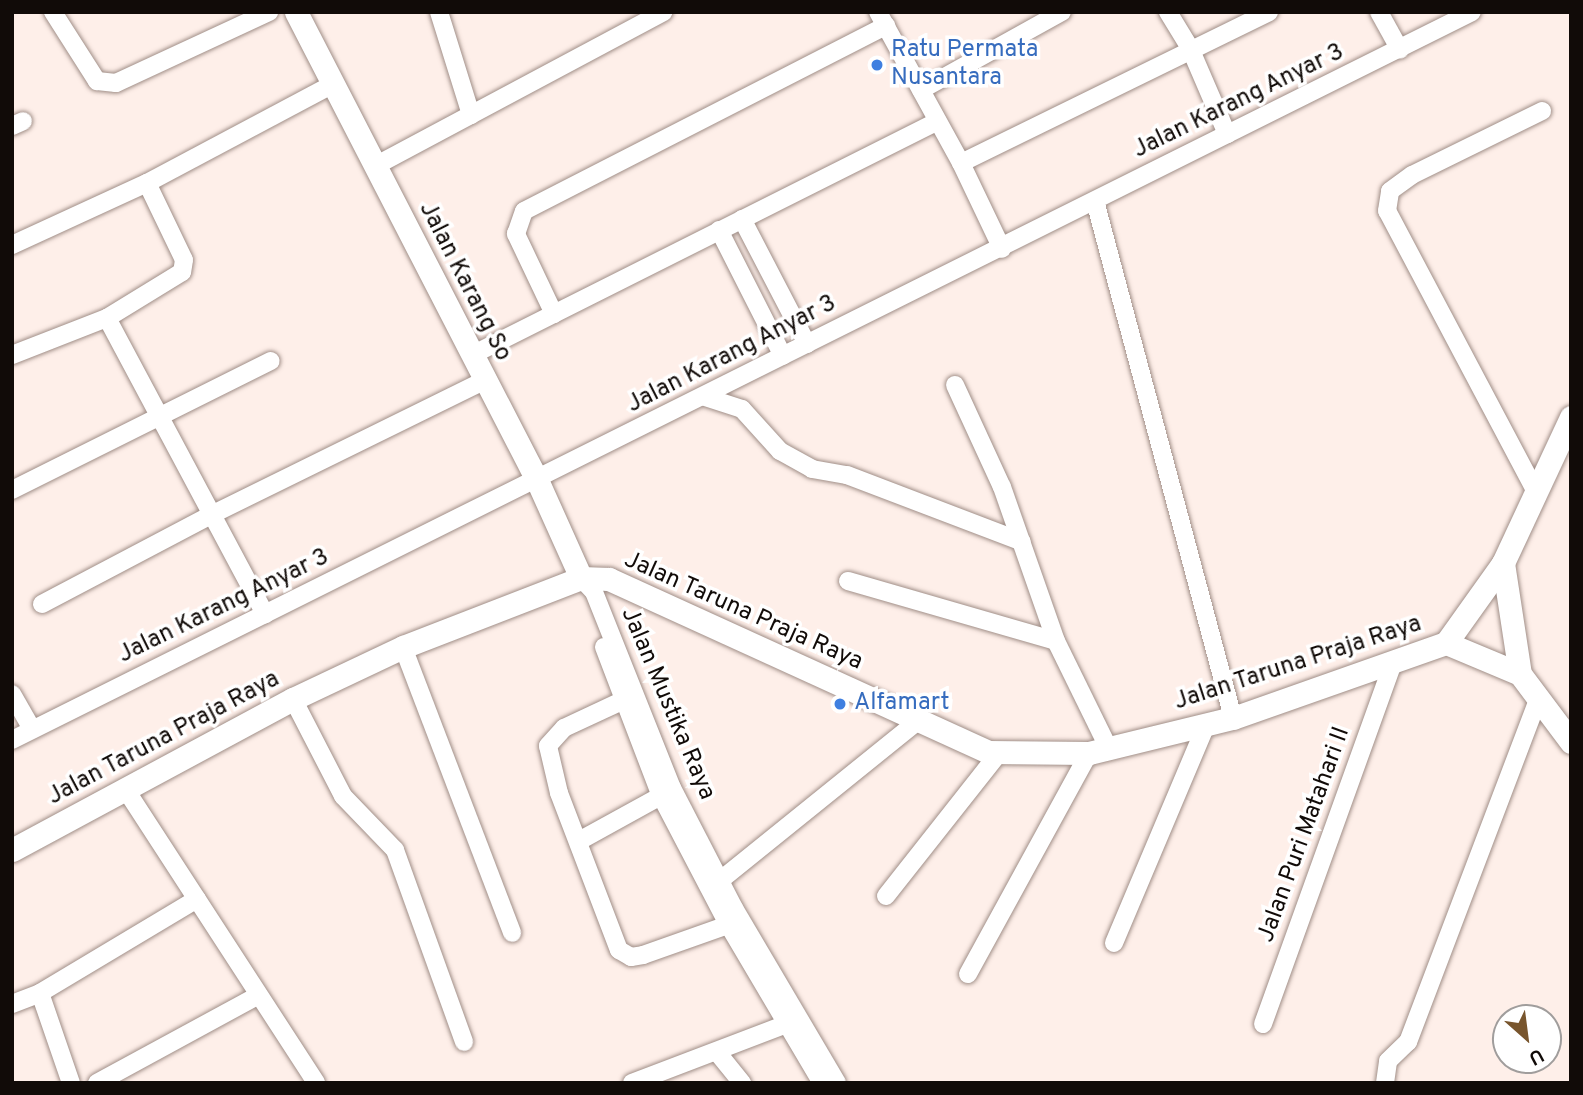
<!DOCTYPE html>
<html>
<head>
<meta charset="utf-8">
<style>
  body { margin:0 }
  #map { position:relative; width:1583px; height:1095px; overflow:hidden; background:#feefe9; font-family:Overpass,sans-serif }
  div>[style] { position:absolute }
  .roads { filter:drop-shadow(0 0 2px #a08e87) drop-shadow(0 0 2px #a08e87) }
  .minor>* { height:18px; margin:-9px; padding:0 9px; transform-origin:9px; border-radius:9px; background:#fff }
  .tertiary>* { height:23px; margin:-11.5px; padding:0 11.5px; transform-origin:11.5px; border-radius:11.5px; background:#fff }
  .dots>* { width:19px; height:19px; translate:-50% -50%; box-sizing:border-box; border:4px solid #fff; border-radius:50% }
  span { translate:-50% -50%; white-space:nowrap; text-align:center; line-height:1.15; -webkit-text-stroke:7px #fff; paint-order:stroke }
  .shop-label { font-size:24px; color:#366cbe }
  .left { translate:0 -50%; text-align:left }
  .street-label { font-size:24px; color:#110b08 }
  .frame { position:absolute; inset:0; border:14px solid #110b08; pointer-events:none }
  .north { position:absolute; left:1492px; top:1004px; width:70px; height:70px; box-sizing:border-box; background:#fff; border:2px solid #a09d9c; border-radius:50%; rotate:152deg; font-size:19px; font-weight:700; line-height:28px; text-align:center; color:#110b08 }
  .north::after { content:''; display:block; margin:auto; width:24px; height:32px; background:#78552d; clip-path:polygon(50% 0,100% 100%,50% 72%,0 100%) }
</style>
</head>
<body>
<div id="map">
  <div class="roads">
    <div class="minor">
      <div style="left:53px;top:12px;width:82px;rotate:57.5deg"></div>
      <div style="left:97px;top:81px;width:19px;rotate:6deg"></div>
      <div style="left:116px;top:83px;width:169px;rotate:-24.9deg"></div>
      <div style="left:439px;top:12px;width:108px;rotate:72.7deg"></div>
      <div style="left:878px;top:12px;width:172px;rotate:61.2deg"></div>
      <div style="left:961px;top:163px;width:95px;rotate:64.5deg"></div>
      <div style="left:1168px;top:12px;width:42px;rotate:58.6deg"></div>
      <div style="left:1190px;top:48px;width:94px;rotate:66.7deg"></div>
      <div style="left:1379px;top:12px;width:43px;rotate:61.1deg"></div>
      <div style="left:921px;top:90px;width:161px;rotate:-29deg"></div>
      <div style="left:12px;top:126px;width:12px;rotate:-24deg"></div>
      <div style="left:961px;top:163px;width:343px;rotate:-26.1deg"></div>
      <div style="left:375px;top:166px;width:327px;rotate:-28.1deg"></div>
      <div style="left:147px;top:183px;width:211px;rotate:-28deg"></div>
      <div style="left:1095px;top:201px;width:535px;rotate:75.05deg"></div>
      <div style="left:742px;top:219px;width:141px;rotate:62.5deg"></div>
      <div style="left:719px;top:230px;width:141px;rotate:63.1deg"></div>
      <div style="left:12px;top:245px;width:149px;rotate:-24.7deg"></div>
      <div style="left:147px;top:183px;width:85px;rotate:64.3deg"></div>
      <div style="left:184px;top:260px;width:12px;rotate:99deg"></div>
      <div style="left:182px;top:272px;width:88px;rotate:148.5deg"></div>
      <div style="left:107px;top:318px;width:336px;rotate:61.9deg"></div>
      <div style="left:554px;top:314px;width:89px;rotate:-115.4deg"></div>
      <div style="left:516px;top:234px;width:24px;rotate:-71deg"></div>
      <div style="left:524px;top:211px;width:407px;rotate:-27.1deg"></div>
      <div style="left:12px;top:355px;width:102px;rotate:-21.3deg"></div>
      <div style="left:472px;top:355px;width:521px;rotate:-26.66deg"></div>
      <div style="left:955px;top:385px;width:112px;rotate:65.3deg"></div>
      <div style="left:1002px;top:487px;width:163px;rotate:70.7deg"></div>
      <div style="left:1056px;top:641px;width:118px;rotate:63.9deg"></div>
      <div style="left:705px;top:397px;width:39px;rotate:18deg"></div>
      <div style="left:742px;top:409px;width:57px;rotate:47.9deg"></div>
      <div style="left:780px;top:451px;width:37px;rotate:29deg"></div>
      <div style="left:812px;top:469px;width:36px;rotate:10deg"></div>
      <div style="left:847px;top:475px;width:187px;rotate:20.9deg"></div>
      <div style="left:12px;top:490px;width:289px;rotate:-26.5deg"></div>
      <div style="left:1535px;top:490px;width:316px;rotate:-117.9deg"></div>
      <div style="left:1387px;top:211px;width:20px;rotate:-81deg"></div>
      <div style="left:1390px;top:191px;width:27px;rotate:-36deg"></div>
      <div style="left:1412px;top:175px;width:145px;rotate:-26.2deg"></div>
      <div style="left:581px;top:578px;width:19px;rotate:47deg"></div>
      <div style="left:594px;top:592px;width:211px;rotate:68.3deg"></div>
      <div style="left:672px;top:788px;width:135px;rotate:62.7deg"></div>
      <div style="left:734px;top:908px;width:203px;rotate:59.5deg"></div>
      <div style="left:848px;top:581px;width:216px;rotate:16.1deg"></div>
      <div style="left:42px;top:604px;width:191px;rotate:-27.8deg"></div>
      <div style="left:211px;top:515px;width:305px;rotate:-26.2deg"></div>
      <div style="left:403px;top:647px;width:306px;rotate:69.1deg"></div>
      <div style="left:604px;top:647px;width:160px;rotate:69.1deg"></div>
      <div style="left:661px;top:796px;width:147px;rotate:62.4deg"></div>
      <div style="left:729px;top:926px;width:182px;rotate:59.4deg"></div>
      <div style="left:12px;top:694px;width:40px;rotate:60.3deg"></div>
      <div style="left:293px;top:699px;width:109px;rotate:62.7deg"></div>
      <div style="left:343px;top:796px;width:75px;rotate:46.1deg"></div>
      <div style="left:395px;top:850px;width:204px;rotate:70.2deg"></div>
      <div style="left:624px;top:700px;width:66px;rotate:155deg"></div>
      <div style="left:564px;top:728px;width:24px;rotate:132deg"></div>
      <div style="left:548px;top:746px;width:48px;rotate:76.8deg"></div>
      <div style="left:559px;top:793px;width:168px;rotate:69.1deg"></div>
      <div style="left:619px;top:950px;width:14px;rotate:30deg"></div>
      <div style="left:631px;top:957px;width:12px;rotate:-9deg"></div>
      <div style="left:643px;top:955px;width:102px;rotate:-19.5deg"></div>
      <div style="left:12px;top:740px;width:1631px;rotate:-26.5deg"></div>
      <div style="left:126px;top:790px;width:349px;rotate:57deg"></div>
      <div style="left:579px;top:841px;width:94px;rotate:-28.8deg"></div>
      <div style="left:712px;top:887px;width:266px;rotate:-38.9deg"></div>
      <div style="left:886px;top:896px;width:182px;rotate:-51.7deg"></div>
      <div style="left:1114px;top:943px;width:237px;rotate:-67.1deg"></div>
      <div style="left:968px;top:974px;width:252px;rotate:-61.3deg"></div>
      <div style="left:40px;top:993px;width:183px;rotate:-30.9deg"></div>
      <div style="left:12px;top:1004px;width:30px;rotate:-21deg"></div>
      <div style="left:40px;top:993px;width:95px;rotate:71deg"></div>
      <div style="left:1263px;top:1024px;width:384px;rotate:-70.2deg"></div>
      <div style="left:717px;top:1052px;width:40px;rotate:51deg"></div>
      <div style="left:97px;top:1083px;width:184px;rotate:-28.5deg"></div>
      <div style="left:632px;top:1083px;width:173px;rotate:-20.9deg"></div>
      <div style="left:1385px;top:1083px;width:22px;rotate:-82deg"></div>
      <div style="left:1388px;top:1061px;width:28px;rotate:-44deg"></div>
      <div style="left:1408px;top:1042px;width:367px;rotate:-69.2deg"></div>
    </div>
    <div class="tertiary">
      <div style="left:296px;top:12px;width:526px;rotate:62.75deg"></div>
      <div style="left:537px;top:480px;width:107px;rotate:65.8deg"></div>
      <div style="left:1503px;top:563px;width:112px;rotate:81.3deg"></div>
      <div style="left:1446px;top:643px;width:98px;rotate:-54.5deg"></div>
      <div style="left:1503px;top:563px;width:161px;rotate:-65deg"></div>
      <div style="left:12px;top:850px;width:319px;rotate:-28.3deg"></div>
      <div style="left:293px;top:699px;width:122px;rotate:-25.3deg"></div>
      <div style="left:403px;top:647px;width:191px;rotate:-21.2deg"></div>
      <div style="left:581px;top:578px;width:28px;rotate:2deg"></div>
      <div style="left:609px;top:579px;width:417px;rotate:24.5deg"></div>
      <div style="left:988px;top:752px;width:101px;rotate:0.6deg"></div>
      <div style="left:1089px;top:753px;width:148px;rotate:-13.7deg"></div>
      <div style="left:1233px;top:718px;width:226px;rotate:-19.4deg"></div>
      <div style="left:1446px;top:643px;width:80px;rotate:22.7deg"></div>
      <div style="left:1520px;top:674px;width:85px;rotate:53.1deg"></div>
    </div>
  </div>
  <div class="dots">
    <div style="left:877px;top:65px;background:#3f7fe0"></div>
    <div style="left:840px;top:704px;background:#3f7fe0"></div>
  </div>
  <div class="shop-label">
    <span class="left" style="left:891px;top:65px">Ratu Permata<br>Nusantara</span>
    <span class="left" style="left:854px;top:704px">Alfamart</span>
  </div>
  <div class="street-label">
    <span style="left:1239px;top:102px;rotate:-26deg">Jalan Karang Anyar 3</span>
    <span style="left:464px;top:282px;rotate:63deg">Jalan Karang So</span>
    <span style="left:732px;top:355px;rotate:-27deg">Jalan Karang Anyar 3</span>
    <span style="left:224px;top:607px;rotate:-26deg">Jalan Karang Anyar 3</span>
    <span style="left:743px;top:612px;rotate:24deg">Jalan Taruna Praja Raya</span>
    <span style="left:1298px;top:664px;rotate:-18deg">Jalan Taruna Praja Raya</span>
    <span style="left:667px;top:704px;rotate:67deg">Jalan Mustika Raya</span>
    <span style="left:164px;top:739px;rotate:-28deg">Jalan Taruna Praja Raya</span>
    <span style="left:1305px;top:835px;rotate:-70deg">Jalan Puri Matahari II</span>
  </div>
  <div class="frame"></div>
  <div class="north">U</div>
</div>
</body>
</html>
